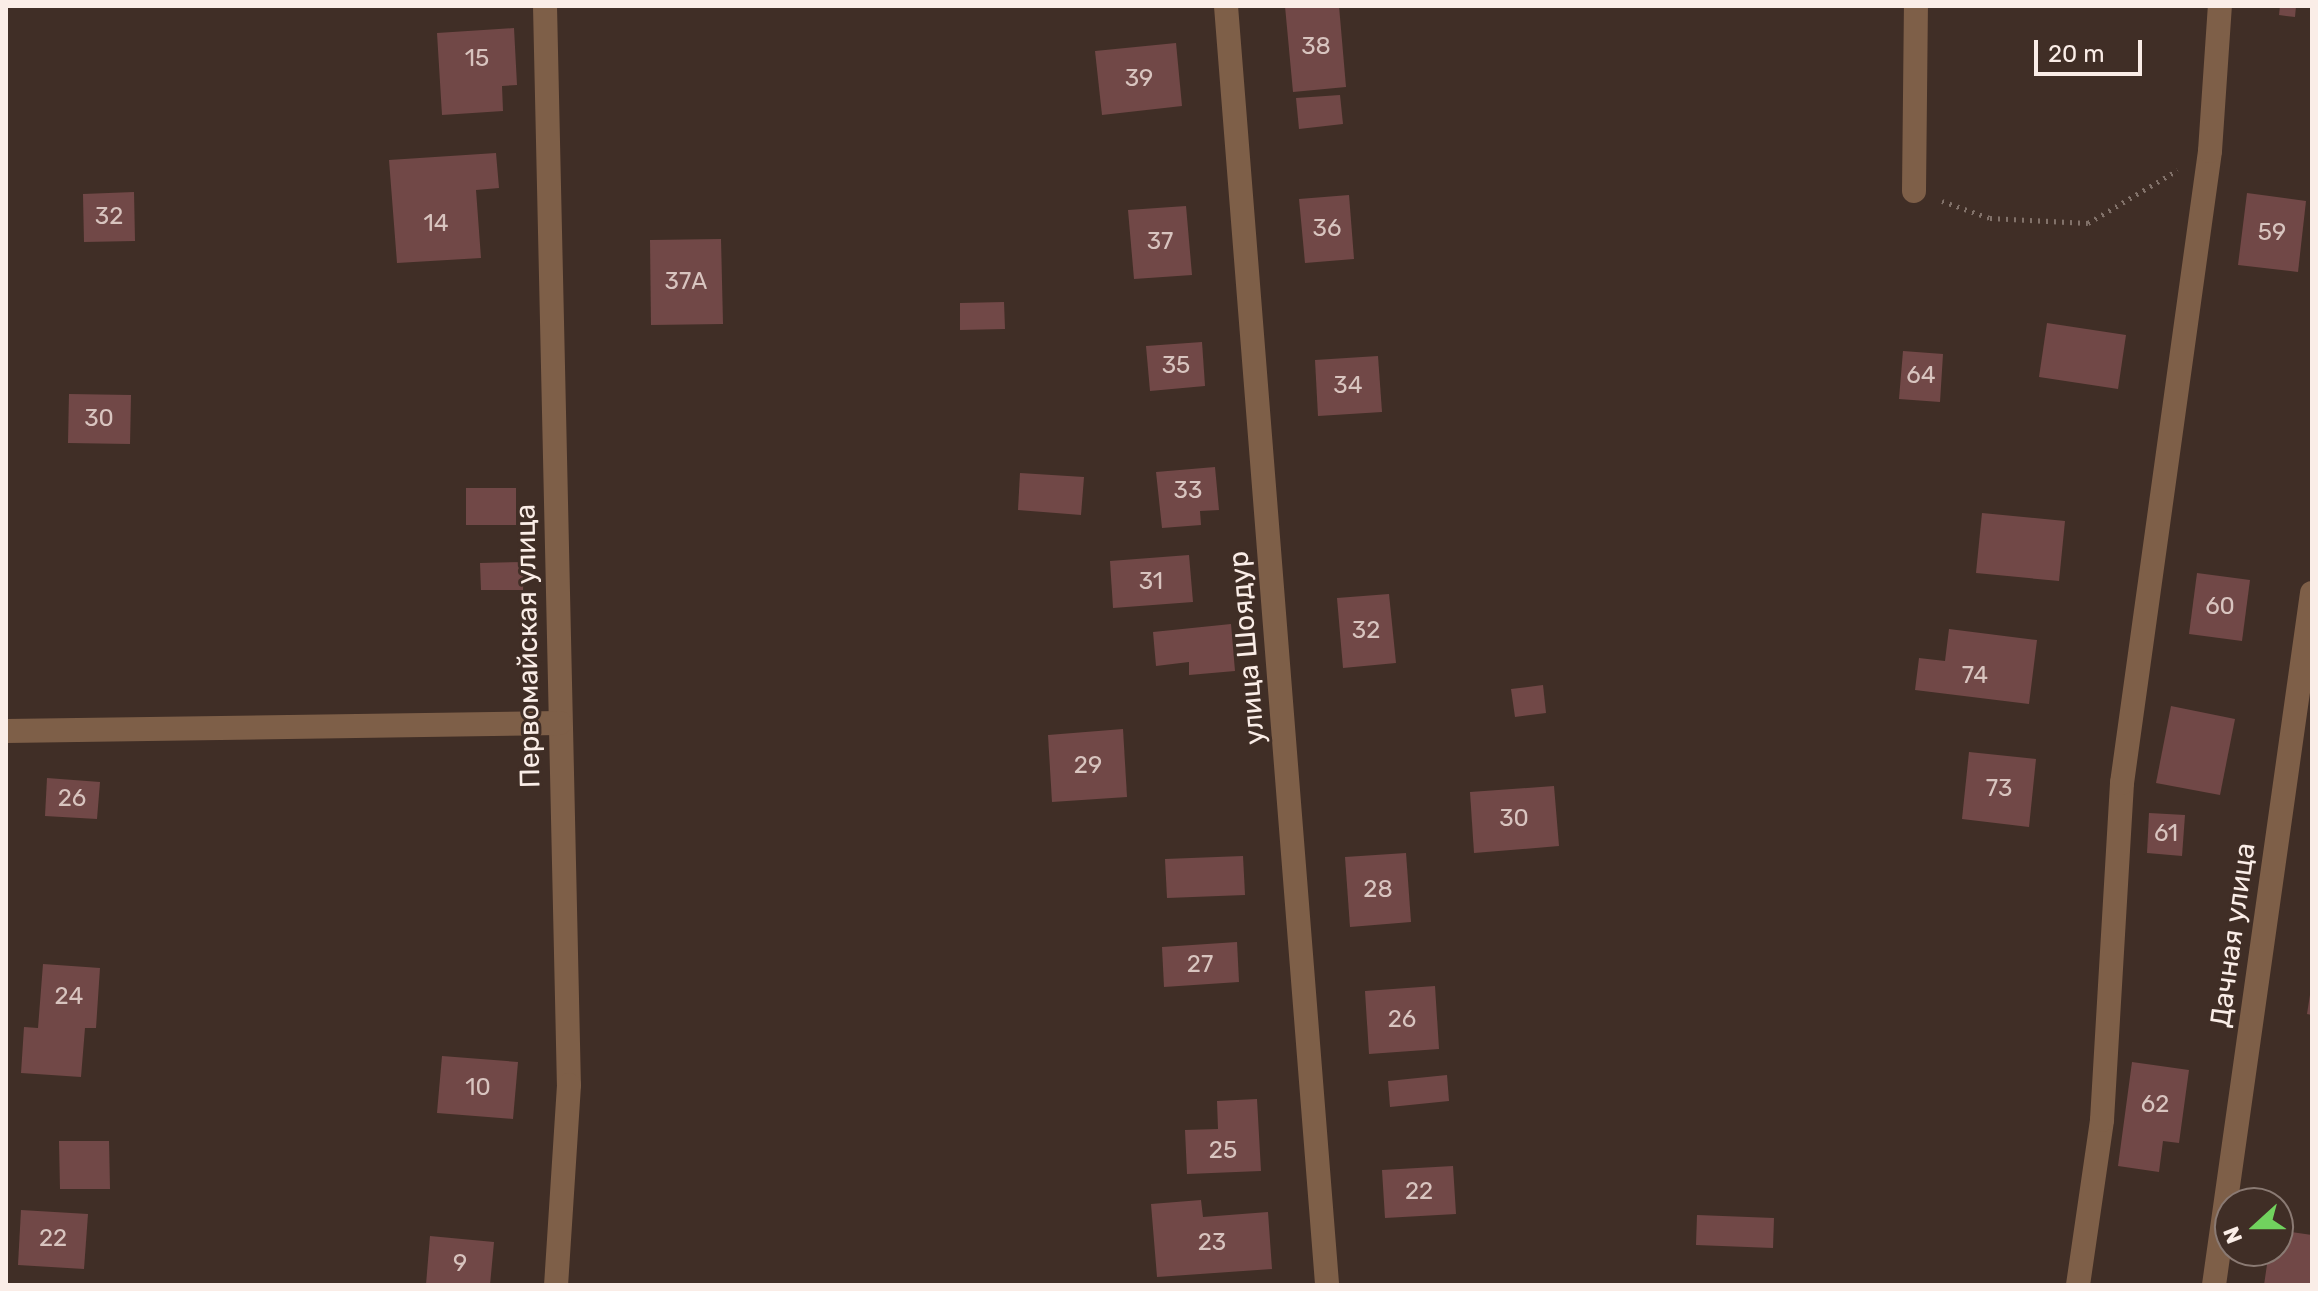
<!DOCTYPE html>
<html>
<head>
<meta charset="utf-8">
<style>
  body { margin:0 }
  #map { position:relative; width:2318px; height:1291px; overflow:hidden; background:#402e26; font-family:Rubik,sans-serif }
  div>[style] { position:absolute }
  .building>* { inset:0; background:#714847 }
  .path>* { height:5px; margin-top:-2.5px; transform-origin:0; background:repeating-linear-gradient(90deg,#82726a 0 2px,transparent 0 8px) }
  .minor>* { height:24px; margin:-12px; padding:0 12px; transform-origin:12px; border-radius:12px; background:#7e5f48 }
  span { translate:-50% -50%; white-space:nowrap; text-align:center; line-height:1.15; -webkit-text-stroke:6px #402e26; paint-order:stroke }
  .number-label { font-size:24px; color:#d8c4bf }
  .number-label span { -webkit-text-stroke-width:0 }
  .street-label { font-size:28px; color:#faede7 }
  .frame { position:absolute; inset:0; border:8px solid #faede7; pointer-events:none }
  .north { position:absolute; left:2214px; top:1187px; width:80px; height:80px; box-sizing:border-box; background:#402e26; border:2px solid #8a7a73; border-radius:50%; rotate:249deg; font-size:22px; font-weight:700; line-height:32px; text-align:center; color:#faede7 }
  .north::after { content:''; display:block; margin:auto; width:28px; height:36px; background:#71d25e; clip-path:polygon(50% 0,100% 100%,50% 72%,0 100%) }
  .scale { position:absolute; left:2034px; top:40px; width:108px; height:36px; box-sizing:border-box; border:4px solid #faede7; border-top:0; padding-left:10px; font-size:24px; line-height:28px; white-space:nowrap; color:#faede7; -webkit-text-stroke:6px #402e26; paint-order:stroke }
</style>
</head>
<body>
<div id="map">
  <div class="building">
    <div style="clip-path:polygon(1285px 6px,1339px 6px,1346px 87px,1293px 92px)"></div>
    <div style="clip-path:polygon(2280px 6px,2296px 6px,2295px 17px,2279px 15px)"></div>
    <div style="clip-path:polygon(514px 28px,517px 85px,502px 86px,503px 111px,442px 115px,437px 33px)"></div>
    <div style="clip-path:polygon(1176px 43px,1182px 106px,1102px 115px,1095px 51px)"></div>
    <div style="clip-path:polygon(1340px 95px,1343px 124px,1299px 129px,1296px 98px)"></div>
    <div style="clip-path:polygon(496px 153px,499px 188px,476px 190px,481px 258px,397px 263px,389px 160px)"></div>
    <div style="clip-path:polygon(134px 192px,135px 241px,84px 242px,83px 194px)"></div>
    <div style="clip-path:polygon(2247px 193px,2306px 201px,2298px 272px,2238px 265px)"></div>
    <div style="clip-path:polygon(1349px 195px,1354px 259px,1305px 263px,1299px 199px)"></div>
    <div style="clip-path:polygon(1186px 206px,1192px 275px,1134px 279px,1128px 210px)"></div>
    <div style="clip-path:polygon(721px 239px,723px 324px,651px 325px,650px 240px)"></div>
    <div style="clip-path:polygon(1004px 302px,1005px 329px,960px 330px,960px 303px)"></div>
    <div style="clip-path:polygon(2047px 323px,2126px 335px,2118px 389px,2039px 377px)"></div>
    <div style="clip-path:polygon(1202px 342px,1205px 386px,1150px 391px,1146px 346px)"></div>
    <div style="clip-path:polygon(1903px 351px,1943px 354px,1940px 402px,1899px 399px)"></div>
    <div style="clip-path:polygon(1378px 356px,1382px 412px,1318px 416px,1315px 360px)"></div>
    <div style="clip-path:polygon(69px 394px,131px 395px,130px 444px,68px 443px)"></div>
    <div style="clip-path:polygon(1215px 467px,1219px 510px,1200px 511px,1201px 525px,1162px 528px,1156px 472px)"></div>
    <div style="clip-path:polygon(1020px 473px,1084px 477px,1081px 515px,1018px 510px)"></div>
    <div style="clip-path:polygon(466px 488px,516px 488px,516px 525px,466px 525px)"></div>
    <div style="clip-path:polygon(1982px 513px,2065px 521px,2059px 581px,1976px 573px)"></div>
    <div style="clip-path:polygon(1189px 555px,1193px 602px,1113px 608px,1110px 561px)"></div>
    <div style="clip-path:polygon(524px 562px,523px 590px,481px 590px,480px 563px)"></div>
    <div style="clip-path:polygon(2197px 573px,2250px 580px,2242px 641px,2189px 634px)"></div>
    <div style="clip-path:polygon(1389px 594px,1396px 663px,1343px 668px,1337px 598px)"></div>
    <div style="clip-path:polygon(1231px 624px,1235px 671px,1189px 675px,1189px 662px,1156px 666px,1153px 632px)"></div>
    <div style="clip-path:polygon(1949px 629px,2037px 640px,2029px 704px,1915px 690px,1919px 658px,1945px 661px)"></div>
    <div style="clip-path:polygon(1543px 685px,1546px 713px,1515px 717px,1511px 689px)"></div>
    <div style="clip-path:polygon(2171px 706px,2235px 719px,2220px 795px,2156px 783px)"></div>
    <div style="clip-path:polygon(1123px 729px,1127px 797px,1052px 802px,1048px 735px)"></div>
    <div style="clip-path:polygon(1969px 752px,2036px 759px,2029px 827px,1962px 819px)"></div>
    <div style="clip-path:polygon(47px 778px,100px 782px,97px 819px,45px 816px)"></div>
    <div style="clip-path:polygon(1554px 786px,1559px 846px,1474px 853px,1470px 792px)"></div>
    <div style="clip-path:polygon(2149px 813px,2185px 815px,2182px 856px,2147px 853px)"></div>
    <div style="clip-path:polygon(1406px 853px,1411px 922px,1350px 927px,1345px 857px)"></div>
    <div style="clip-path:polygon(1243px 856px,1245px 895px,1167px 898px,1165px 859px)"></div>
    <div style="clip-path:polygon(1237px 942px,1239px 982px,1164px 987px,1162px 947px)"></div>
    <div style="clip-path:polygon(43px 964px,100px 968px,96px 1028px,85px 1028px,81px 1077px,21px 1073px,24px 1027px,38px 1028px)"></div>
    <div style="clip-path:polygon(1435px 986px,1439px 1049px,1369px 1054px,1365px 991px)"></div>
    <div style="clip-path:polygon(2310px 995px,2312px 995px,2312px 1015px,2307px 1014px)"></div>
    <div style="clip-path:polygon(442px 1056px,518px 1062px,513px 1119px,437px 1113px)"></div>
    <div style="clip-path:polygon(2132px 1062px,2189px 1070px,2179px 1143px,2163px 1141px,2159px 1172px,2118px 1166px)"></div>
    <div style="clip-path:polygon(1447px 1075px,1449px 1101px,1390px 1107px,1388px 1081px)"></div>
    <div style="clip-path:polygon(1257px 1099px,1261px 1171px,1187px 1174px,1185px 1130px,1218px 1129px,1217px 1101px)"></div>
    <div style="clip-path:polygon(59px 1141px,109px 1141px,110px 1189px,60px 1189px)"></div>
    <div style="clip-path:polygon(1453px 1166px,1456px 1214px,1385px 1218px,1382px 1170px)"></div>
    <div style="clip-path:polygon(1201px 1200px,1203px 1217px,1268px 1212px,1272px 1269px,1157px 1277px,1151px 1204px)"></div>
    <div style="clip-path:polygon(21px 1210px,88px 1214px,84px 1269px,18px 1265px)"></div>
    <div style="clip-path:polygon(1697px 1215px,1774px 1218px,1773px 1248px,1696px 1245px)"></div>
    <div style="clip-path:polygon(2278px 1230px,2312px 1235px,2312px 1285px,2264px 1285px,2269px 1251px,2278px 1251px)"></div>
    <div style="clip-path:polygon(430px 1236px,494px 1242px,490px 1285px,426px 1285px)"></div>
  </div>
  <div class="path">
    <div style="left:1942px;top:201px;width:51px;rotate:19.5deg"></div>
    <div style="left:1990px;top:218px;width:98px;rotate:2.9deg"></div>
    <div style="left:2088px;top:223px;width:104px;rotate:-30.5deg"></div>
  </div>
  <div class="minor">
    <div style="left:545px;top:6px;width:1079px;rotate:88.73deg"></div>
    <div style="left:569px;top:1085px;width:200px;rotate:93.7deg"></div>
    <div style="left:1226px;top:6px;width:1283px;rotate:85.48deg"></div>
    <div style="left:1914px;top:191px;width:185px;rotate:-89.4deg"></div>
    <div style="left:6px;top:731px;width:554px;rotate:-0.83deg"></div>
    <div style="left:2078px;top:1285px;width:167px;rotate:-81.7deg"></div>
    <div style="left:2102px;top:1120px;width:338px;rotate:-86.6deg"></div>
    <div style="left:2122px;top:783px;width:638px;rotate:-82.07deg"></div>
    <div style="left:2210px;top:151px;width:145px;rotate:-86.1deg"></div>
    <div style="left:2214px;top:1285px;width:699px;rotate:-81.94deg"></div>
  </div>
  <div class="number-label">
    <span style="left:1316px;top:47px">38</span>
    <span style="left:477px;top:59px">15</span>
    <span style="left:1139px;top:79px">39</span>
    <span style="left:109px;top:217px">32</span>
    <span style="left:436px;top:224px">14</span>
    <span style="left:1327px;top:229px">36</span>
    <span style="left:2272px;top:233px">59</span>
    <span style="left:1160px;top:242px">37</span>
    <span style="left:686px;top:282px">37А</span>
    <span style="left:1176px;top:366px">35</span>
    <span style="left:1921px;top:376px">64</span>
    <span style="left:1348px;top:386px">34</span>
    <span style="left:99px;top:419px">30</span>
    <span style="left:1188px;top:491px">33</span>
    <span style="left:1151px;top:582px">31</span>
    <span style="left:2220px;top:607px">60</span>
    <span style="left:1366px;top:631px">32</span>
    <span style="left:1975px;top:676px">74</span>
    <span style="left:1088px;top:766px">29</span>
    <span style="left:1999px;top:789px">73</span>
    <span style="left:72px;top:799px">26</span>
    <span style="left:1514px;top:819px">30</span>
    <span style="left:2166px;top:834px">61</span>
    <span style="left:1378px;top:890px">28</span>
    <span style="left:1200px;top:965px">27</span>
    <span style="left:69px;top:997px">24</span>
    <span style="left:1402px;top:1020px">26</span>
    <span style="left:478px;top:1088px">10</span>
    <span style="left:2155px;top:1105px">62</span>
    <span style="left:1223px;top:1151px">25</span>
    <span style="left:1419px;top:1192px">22</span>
    <span style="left:53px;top:1239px">22</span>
    <span style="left:1212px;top:1243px">23</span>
    <span style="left:460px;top:1264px">9</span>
  </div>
  <div class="street-label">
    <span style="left:528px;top:646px;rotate:-91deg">Первомайская улица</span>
    <span style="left:1247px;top:648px;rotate:-95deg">улица Шоядур</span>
    <span style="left:2233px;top:935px;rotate:-82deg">Дачная улица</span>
  </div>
  <div class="frame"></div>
  <div class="north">N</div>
  <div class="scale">20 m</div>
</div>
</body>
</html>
